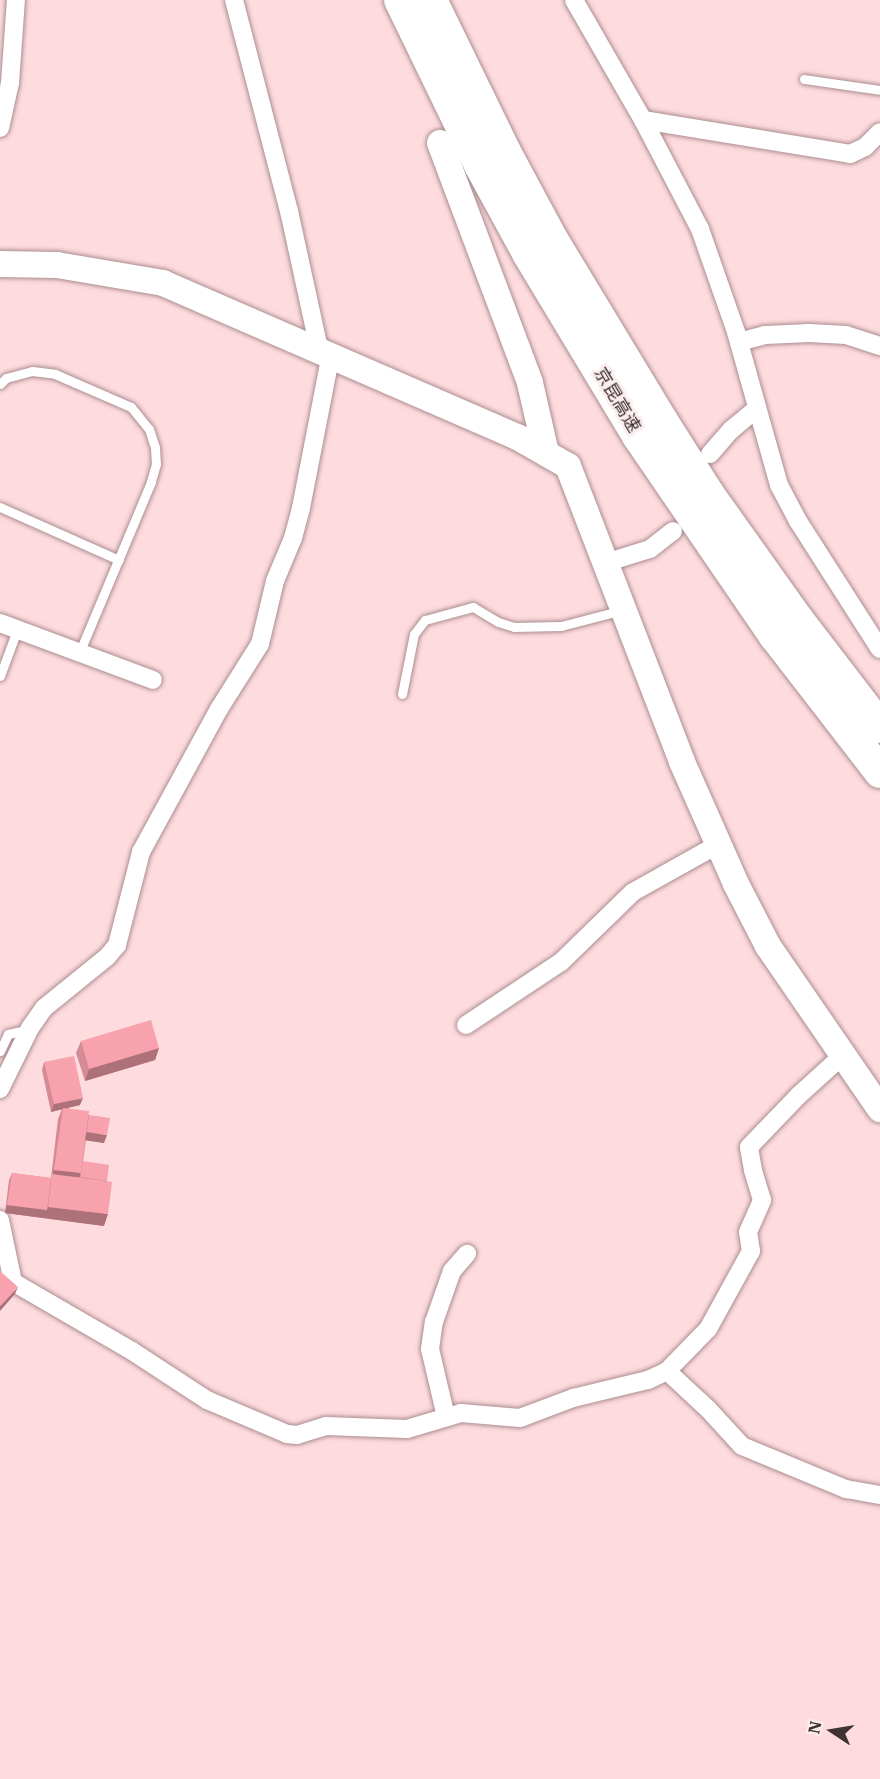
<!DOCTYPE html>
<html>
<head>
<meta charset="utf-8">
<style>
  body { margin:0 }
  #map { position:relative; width:880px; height:1779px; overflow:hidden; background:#fddbde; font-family:"IBM Plex Serif","Noto Sans SC",serif }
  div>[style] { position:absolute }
  .roads { filter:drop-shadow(0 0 2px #ac8d90) drop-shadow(0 0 2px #ac8d90) }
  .lane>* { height:9px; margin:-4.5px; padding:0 4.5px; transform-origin:4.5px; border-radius:4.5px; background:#fff }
  .street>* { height:18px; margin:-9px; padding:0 9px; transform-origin:9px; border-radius:9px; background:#fff }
  .secondary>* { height:26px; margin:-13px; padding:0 13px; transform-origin:13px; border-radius:13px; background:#fff }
  .highway>* { height:32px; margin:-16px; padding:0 16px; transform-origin:16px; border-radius:16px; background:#fff }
  .wall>* { inset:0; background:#d48b95 }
  .shaded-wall>* { inset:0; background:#ad7179 }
  .building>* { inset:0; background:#f7a2ad }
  span { translate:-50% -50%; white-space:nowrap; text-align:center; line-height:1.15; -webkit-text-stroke:6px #fceeef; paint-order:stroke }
  .street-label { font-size:18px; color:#3f3233 }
  .north { position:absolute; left:802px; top:1701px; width:60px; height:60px; -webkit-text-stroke:4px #fceeef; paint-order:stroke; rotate:282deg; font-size:16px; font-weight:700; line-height:24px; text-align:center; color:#3f3233 }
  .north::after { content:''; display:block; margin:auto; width:21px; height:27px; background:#3f3233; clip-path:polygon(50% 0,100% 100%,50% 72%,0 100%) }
</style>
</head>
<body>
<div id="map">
  <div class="roads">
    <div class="lane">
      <div style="left:804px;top:79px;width:77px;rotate:8.2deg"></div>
      <div style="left:0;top:384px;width:8px;rotate:-45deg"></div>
      <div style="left:6px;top:378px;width:27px;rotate:-15deg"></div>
      <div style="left:32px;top:371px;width:23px;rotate:7deg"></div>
      <div style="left:55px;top:374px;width:83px;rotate:23.5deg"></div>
      <div style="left:131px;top:407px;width:28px;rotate:51deg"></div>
      <div style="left:149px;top:429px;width:19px;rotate:72deg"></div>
      <div style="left:155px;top:447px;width:17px;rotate:87deg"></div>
      <div style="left:156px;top:464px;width:19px;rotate:106deg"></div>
      <div style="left:151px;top:482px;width:186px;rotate:112.8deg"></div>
      <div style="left:0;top:507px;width:130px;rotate:24deg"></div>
      <div style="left:0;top:676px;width:49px;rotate:-69.7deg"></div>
      <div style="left:402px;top:694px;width:61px;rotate:-78.7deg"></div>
      <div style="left:414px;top:634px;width:18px;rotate:-52deg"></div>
      <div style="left:425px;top:620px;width:50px;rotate:-15.2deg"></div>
      <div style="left:473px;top:607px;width:29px;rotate:31deg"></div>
      <div style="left:498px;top:622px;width:17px;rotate:17deg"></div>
      <div style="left:514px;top:627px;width:47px;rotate:-1.2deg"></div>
      <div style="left:561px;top:626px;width:64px;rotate:-14.5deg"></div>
      <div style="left:0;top:1051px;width:19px;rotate:-65deg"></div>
      <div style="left:8px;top:1034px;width:22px;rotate:-13deg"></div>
    </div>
    <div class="street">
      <div style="left:234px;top:0;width:218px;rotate:75.4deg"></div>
      <div style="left:289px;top:211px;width:141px;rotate:77.7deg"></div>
      <div style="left:574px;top:0;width:138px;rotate:60.1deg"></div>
      <div style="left:643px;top:120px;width:123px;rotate:62.4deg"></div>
      <div style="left:700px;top:229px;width:109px;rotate:70.7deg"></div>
      <div style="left:736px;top:332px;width:159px;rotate:74.3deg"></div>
      <div style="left:779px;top:485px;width:41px;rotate:62.2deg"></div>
      <div style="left:798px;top:521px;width:152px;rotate:57.4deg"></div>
      <div style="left:643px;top:120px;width:210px;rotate:9.3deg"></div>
      <div style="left:850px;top:154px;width:17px;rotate:-25deg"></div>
      <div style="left:865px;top:147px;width:21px;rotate:-45deg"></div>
      <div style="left:0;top:128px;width:46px;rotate:-77.5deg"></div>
      <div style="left:10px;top:83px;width:83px;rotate:-85.9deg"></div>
      <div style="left:739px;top:342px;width:27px;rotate:-15deg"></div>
      <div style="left:765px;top:335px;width:44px;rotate:-2.6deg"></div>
      <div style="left:809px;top:333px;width:37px;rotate:3deg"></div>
      <div style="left:846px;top:335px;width:36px;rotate:18deg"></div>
      <div style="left:710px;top:454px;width:32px;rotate:-49deg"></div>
      <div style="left:731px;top:430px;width:33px;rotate:-40deg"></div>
      <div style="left:605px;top:563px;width:47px;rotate:-17.3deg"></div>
      <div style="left:650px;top:549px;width:29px;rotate:-38deg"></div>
      <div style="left:0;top:623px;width:163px;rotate:20.4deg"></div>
      <div style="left:466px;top:1025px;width:114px;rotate:-33.6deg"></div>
      <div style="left:561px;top:962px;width:100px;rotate:-44.2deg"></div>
      <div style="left:633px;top:892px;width:98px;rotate:-29.2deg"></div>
      <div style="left:0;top:1089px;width:68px;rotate:-63.8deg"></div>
      <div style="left:30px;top:1028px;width:24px;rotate:-55deg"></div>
      <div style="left:44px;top:1008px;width:81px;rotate:-39deg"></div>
      <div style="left:107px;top:957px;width:16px;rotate:-50deg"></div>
      <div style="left:117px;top:945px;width:96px;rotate:-75.5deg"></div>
      <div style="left:141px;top:852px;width:163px;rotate:-61.4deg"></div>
      <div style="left:219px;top:709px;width:77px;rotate:-57.8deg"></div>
      <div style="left:260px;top:644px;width:65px;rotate:-76.6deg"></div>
      <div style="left:275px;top:581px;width:47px;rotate:-67.3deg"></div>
      <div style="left:293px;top:538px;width:31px;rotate:-75deg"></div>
      <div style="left:301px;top:508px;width:157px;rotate:-79deg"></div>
      <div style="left:0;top:1220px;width:63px;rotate:78.2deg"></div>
      <div style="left:13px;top:1282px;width:138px;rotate:30.1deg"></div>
      <div style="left:132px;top:1351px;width:90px;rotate:33.2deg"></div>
      <div style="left:207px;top:1400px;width:87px;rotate:23deg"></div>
      <div style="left:287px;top:1434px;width:10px;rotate:6deg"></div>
      <div style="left:297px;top:1435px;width:30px;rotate:-17deg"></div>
      <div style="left:326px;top:1426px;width:81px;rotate:2.1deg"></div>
      <div style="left:407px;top:1429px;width:56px;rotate:-16.5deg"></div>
      <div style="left:461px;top:1413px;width:59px;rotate:4.8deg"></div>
      <div style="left:520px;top:1418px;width:57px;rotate:-20.7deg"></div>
      <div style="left:573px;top:1398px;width:77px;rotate:-13.5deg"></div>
      <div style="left:648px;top:1380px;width:21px;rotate:-25deg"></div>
      <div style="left:667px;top:1371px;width:56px;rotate:42.8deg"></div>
      <div style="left:708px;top:1409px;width:50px;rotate:47.4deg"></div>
      <div style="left:742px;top:1446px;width:113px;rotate:22.5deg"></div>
      <div style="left:846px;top:1489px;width:35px;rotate:10deg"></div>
      <div style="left:667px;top:1371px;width:59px;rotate:-45.7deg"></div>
      <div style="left:708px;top:1329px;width:89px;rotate:-61.1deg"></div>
      <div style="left:751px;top:1251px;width:19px;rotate:-99deg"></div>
      <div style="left:748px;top:1232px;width:35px;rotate:-66deg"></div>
      <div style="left:762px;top:1200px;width:31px;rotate:-107deg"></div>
      <div style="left:753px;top:1170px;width:23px;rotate:-100deg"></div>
      <div style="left:749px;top:1147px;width:72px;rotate:-46.1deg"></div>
      <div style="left:799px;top:1095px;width:58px;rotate:-42.2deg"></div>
      <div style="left:446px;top:1417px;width:70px;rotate:-103.2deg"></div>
      <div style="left:430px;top:1349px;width:27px;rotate:-82deg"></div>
      <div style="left:434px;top:1322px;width:54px;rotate:-70.6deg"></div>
      <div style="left:452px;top:1271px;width:23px;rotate:-49deg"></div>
    </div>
    <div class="secondary">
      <div style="left:440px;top:143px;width:256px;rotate:69.4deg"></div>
      <div style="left:530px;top:383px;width:72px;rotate:77.1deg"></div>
      <div style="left:0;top:264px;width:57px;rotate:1deg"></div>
      <div style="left:57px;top:265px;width:108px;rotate:9.6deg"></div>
      <div style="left:163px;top:283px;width:388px;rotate:23.5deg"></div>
      <div style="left:519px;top:438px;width:56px;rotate:29.7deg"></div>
      <div style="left:568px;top:466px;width:317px;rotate:68.9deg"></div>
      <div style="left:682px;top:762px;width:133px;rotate:66.1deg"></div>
      <div style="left:736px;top:884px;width:70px;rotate:62.7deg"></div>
      <div style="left:768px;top:946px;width:198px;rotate:55.5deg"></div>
    </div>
    <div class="highway">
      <div style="left:400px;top:0;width:183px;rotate:64.1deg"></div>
      <div style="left:480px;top:165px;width:102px;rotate:61.4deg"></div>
      <div style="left:529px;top:255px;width:211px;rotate:58.9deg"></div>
      <div style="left:638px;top:436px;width:242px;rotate:55.6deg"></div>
      <div style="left:775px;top:636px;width:172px;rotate:52.3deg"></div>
      <div style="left:431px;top:0;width:169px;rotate:64deg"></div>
      <div style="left:505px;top:152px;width:101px;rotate:61.7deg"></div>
      <div style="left:553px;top:241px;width:210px;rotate:58.8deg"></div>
      <div style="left:662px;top:421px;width:84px;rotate:57.6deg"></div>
      <div style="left:707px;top:492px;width:157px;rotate:54.6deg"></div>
      <div style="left:798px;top:620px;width:135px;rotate:52.5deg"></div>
    </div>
  </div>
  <div class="wall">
    <div style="clip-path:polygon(81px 1041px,159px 1048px,155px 1060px,85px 1081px,76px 1053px)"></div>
    <div style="clip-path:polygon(44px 1062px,80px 1105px,67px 1108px,89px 1115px,104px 1143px,86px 1140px,83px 1161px,107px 1181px,104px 1226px,5px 1213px,9px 1180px,12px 1173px,51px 1178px,58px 1119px,62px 1109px,51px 1112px,42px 1070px)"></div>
  </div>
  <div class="shaded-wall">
    <div style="clip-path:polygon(159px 1048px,155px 1060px,85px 1081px,89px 1069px)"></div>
    <div style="clip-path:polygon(83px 1098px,80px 1105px,51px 1112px,54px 1104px)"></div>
    <div style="clip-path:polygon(86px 1132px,107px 1135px,104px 1143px,83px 1140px)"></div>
    <div style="clip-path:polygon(54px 1170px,81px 1173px,80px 1177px,52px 1176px)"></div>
    <div style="clip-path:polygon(7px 1205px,47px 1210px,48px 1207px,108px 1214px,104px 1226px,5px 1213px)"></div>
    <div style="clip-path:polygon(18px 1287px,15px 1294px,0 1311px,0 1306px)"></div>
  </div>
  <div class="building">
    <div style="clip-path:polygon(151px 1020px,159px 1048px,89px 1069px,81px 1041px)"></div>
    <div style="clip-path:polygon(74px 1056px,83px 1098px,54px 1104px,44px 1062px)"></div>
    <div style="clip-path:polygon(63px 1108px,89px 1111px,81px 1173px,54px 1170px)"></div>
    <div style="clip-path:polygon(89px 1115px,110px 1118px,107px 1135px,87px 1132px)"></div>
    <div style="clip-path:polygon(83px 1161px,109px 1165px,107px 1181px,80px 1177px)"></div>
    <div style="clip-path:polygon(12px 1173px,51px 1178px,47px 1210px,7px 1205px)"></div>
    <div style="clip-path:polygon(52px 1174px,112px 1182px,108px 1214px,48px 1207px)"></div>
    <div style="clip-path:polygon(0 1271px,18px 1287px,0 1306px)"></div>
  </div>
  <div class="street-label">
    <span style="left:617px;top:400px;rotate:59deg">京昆高速</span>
  </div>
  <div class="north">N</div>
</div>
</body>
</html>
